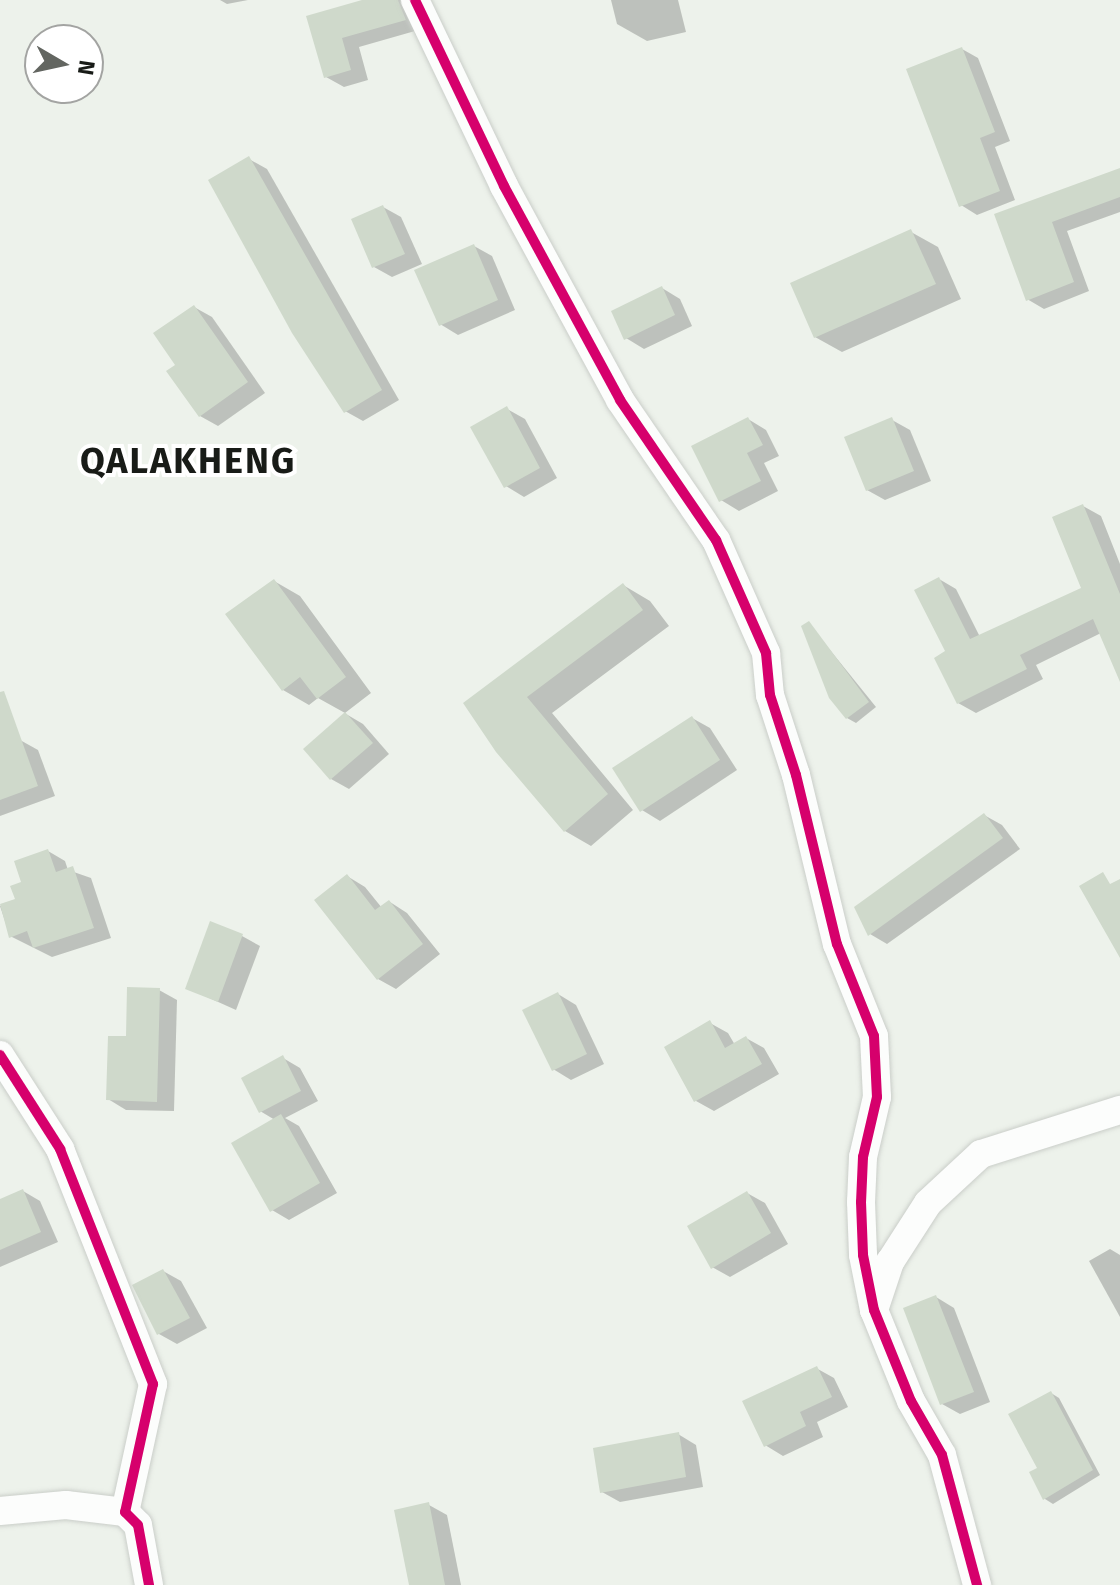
<!DOCTYPE html>
<html>
<head>
<meta charset="utf-8">
<style>
  body { margin:0 }
  #map { position:relative; width:1120px; height:1585px; overflow:hidden; background:#edf2eb; font-family:"Fira Sans",sans-serif }
  div>[style] { position:absolute }
  .shadow>* { inset:0; background:#0003 }
  .building>* { inset:0; background:#cfd9cb }
  .roads { filter:drop-shadow(0 0 2px #cacec9) drop-shadow(0 0 2px #cacec9) }
  .street>* { height:28px; margin:-14px; padding:0 14px; transform-origin:14px; border-radius:14px; background:#fcfdfc }
  .cycleway>* { height:10px; margin:-5px; padding:0 5px; transform-origin:5px; border-radius:5px; background:#d6006c }
  span { translate:-50% -50%; white-space:nowrap; text-align:center; line-height:1.15; -webkit-text-stroke:8px #fff; paint-order:stroke }
  .district-label { font-size:36px; color:#181b17; font-weight:700; letter-spacing:2px }
  .north { position:absolute; left:24px; top:24px; width:80px; height:80px; box-sizing:border-box; background:#fff; border:2px solid #a3a4a2; border-radius:50%; rotate:99deg; font-size:22px; font-weight:700; line-height:32px; text-align:center; color:#181b17 }
  .north::after { content:''; display:block; margin:auto; width:28px; height:36px; background:#636661; clip-path:polygon(50% 0,100% 100%,50% 72%,0 100%) }
</style>
</head>
<body>
<div id="map">
  <div class="shadow">
    <div style="clip-path:polygon(220px 0,248px 0,227px 4px)"></div>
    <div style="clip-path:polygon(370px 0,412px 0,422px 29px,359px 47px,368px 80px,344px 87px,326px 77px,309px 17px)"></div>
    <div style="clip-path:polygon(611px 0,678px 0,686px 32px,647px 41px,617px 24px)"></div>
    <div style="clip-path:polygon(962px 49px,978px 58px,1010px 141px,995px 147px,1015px 200px,977px 215px,961px 205px)"></div>
    <div style="clip-path:polygon(249px 159px,267px 169px,399px 400px,363px 421px,345px 411px)"></div>
    <div style="clip-path:polygon(1120px 174px,1120px 212px,1067px 231px,1089px 291px,1044px 309px,1027px 299px,997px 215px)"></div>
    <div style="clip-path:polygon(383px 207px,401px 217px,422px 264px,392px 277px,374px 267px)"></div>
    <div style="clip-path:polygon(911px 232px,938px 247px,961px 299px,842px 352px,815px 337px)"></div>
    <div style="clip-path:polygon(474px 246px,492px 256px,515px 310px,458px 335px,440px 324px)"></div>
    <div style="clip-path:polygon(662px 288px,680px 299px,692px 326px,644px 349px,626px 338px)"></div>
    <div style="clip-path:polygon(194px 307px,212px 317px,265px 393px,218px 426px,200px 416px,178px 365px)"></div>
    <div style="clip-path:polygon(507px 409px,525px 419px,557px 478px,524px 497px,506px 486px)"></div>
    <div style="clip-path:polygon(748px 419px,766px 430px,779px 456px,764px 463px,778px 491px,739px 511px,721px 500px)"></div>
    <div style="clip-path:polygon(892px 420px,910px 430px,931px 481px,885px 500px,867px 490px)"></div>
    <div style="clip-path:polygon(1083px 506px,1101px 516px,1120px 564px,1120px 650px,1101px 633px,1036px 665px,1043px 679px,976px 713px,958px 703px,939px 579px,956px 589px,980px 637px,1083px 589px)"></div>
    <div style="clip-path:polygon(274px 581px,300px 596px,371px 693px,345px 713px,318px 698px,309px 705px,283px 690px)"></div>
    <div style="clip-path:polygon(623px 585px,650px 601px,669px 626px,552px 713px,633px 810px,591px 846px,565px 831px,466px 703px)"></div>
    <div style="clip-path:polygon(809px 624px,876px 707px,856px 723px,847px 718px)"></div>
    <div style="clip-path:polygon(346px 714px,363px 724px,389px 754px,349px 789px,331px 779px)"></div>
    <div style="clip-path:polygon(692px 718px,710px 728px,737px 770px,660px 821px,642px 810px)"></div>
    <div style="clip-path:polygon(20px 740px,38px 750px,55px 796px,0 816px,0 747px)"></div>
    <div style="clip-path:polygon(984px 815px,1002px 825px,1020px 849px,887px 944px,870px 934px)"></div>
    <div style="clip-path:polygon(48px 851px,65px 861px,68px 870px,91px 878px,111px 938px,52px 957px,10px 936px,0 906px,17px 900px)"></div>
    <div style="clip-path:polygon(347px 876px,365px 887px,382px 908px,390px 902px,407px 913px,440px 954px,396px 989px,378px 979px)"></div>
    <div style="clip-path:polygon(242px 936px,260px 946px,236px 1010px,187px 988px)"></div>
    <div style="clip-path:polygon(159px 990px,177px 1000px,174px 1111px,126px 1110px,108px 1099px,128px 1038px)"></div>
    <div style="clip-path:polygon(558px 994px,576px 1005px,604px 1064px,571px 1080px,553px 1069px)"></div>
    <div style="clip-path:polygon(710px 1023px,728px 1033px,735px 1045px,746px 1038px,764px 1048px,779px 1074px,714px 1111px,696px 1101px)"></div>
    <div style="clip-path:polygon(283px 1058px,300px 1068px,318px 1101px,285px 1118px,299px 1126px,337px 1193px,289px 1220px,272px 1210px,275px 1120px,260px 1111px)"></div>
    <div style="clip-path:polygon(23px 1191px,40px 1201px,58px 1242px,0 1267px,0 1201px)"></div>
    <div style="clip-path:polygon(747px 1193px,765px 1203px,788px 1244px,730px 1277px,712px 1267px)"></div>
    <div style="clip-path:polygon(1110px 1249px,1120px 1255px,1120px 1317px,1089px 1261px)"></div>
    <div style="clip-path:polygon(163px 1271px,181px 1281px,207px 1328px,177px 1344px,159px 1334px)"></div>
    <div style="clip-path:polygon(936px 1297px,954px 1308px,990px 1402px,960px 1414px,942px 1404px)"></div>
    <div style="clip-path:polygon(816px 1368px,834px 1378px,848px 1407px,817px 1422px,823px 1437px,783px 1456px,765px 1445px)"></div>
    <div style="clip-path:polygon(1051px 1393px,1059px 1398px,1100px 1475px,1053px 1504px,1045px 1499px,1040px 1469px)"></div>
    <div style="clip-path:polygon(678px 1434px,696px 1445px,703px 1487px,620px 1502px,602px 1492px)"></div>
    <div style="clip-path:polygon(429px 1505px,447px 1515px,461px 1585px,411px 1585px)"></div>
  </div>
  <div class="building">
    <div style="clip-path:polygon(362px 0,398px 0,406px 20px,342px 38px,351px 70px,324px 78px,306px 16px)"></div>
    <div style="clip-path:polygon(962px 47px,995px 132px,980px 138px,1000px 191px,959px 207px,906px 69px)"></div>
    <div style="clip-path:polygon(249px 156px,382px 390px,344px 413px,292px 333px,208px 180px)"></div>
    <div style="clip-path:polygon(1120px 168px,1120px 197px,1052px 222px,1074px 282px,1026px 301px,994px 214px)"></div>
    <div style="clip-path:polygon(383px 205px,405px 254px,372px 268px,351px 219px)"></div>
    <div style="clip-path:polygon(911px 229px,936px 284px,814px 338px,790px 283px)"></div>
    <div style="clip-path:polygon(474px 244px,498px 300px,439px 326px,414px 270px)"></div>
    <div style="clip-path:polygon(662px 286px,675px 315px,624px 340px,611px 311px)"></div>
    <div style="clip-path:polygon(194px 305px,248px 382px,199px 417px,166px 371px,175px 365px,153px 333px)"></div>
    <div style="clip-path:polygon(507px 406px,540px 468px,504px 488px,470px 427px)"></div>
    <div style="clip-path:polygon(748px 417px,763px 445px,747px 453px,761px 481px,719px 502px,691px 446px)"></div>
    <div style="clip-path:polygon(892px 417px,914px 471px,866px 491px,844px 437px)"></div>
    <div style="clip-path:polygon(1083px 504px,1120px 594px,1120px 682px,1093px 619px,1020px 655px,1027px 669px,957px 704px,934px 658px,945px 651px,914px 590px,939px 577px,970px 639px,1081px 588px,1052px 517px)"></div>
    <div style="clip-path:polygon(274px 579px,346px 677px,317px 699px,300px 677px,282px 691px,225px 614px)"></div>
    <div style="clip-path:polygon(623px 583px,643px 610px,527px 697px,608px 794px,564px 832px,496px 752px,463px 703px)"></div>
    <div style="clip-path:polygon(809px 621px,869px 702px,846px 719px,829px 698px,801px 626px)"></div>
    <div style="clip-path:polygon(4px 691px,38px 786px,0 800px,0 692px)"></div>
    <div style="clip-path:polygon(345px 712px,373px 743px,330px 780px,303px 749px)"></div>
    <div style="clip-path:polygon(692px 716px,720px 760px,640px 812px,612px 768px)"></div>
    <div style="clip-path:polygon(984px 813px,1003px 838px,868px 936px,854px 907px)"></div>
    <div style="clip-path:polygon(48px 849px,56px 872px,73px 866px,94px 928px,33px 948px,27px 931px,9px 938px,0 904px,15px 899px,10px 886px,21px 882px,14px 861px)"></div>
    <div style="clip-path:polygon(1103px 872px,1110px 884px,1120px 879px,1120px 958px,1079px 886px)"></div>
    <div style="clip-path:polygon(347px 874px,375px 910px,389px 900px,423px 944px,377px 980px,314px 900px)"></div>
    <div style="clip-path:polygon(210px 921px,243px 934px,218px 1002px,185px 989px)"></div>
    <div style="clip-path:polygon(127px 987px,160px 988px,157px 1102px,106px 1100px,108px 1036px,126px 1036px)"></div>
    <div style="clip-path:polygon(558px 992px,587px 1054px,552px 1071px,522px 1010px)"></div>
    <div style="clip-path:polygon(710px 1020px,725px 1048px,746px 1036px,762px 1064px,694px 1102px,664px 1047px)"></div>
    <div style="clip-path:polygon(283px 1055px,301px 1091px,259px 1113px,241px 1078px)"></div>
    <div style="clip-path:polygon(281px 1114px,320px 1183px,270px 1212px,231px 1143px)"></div>
    <div style="clip-path:polygon(23px 1189px,41px 1232px,0 1250px,0 1199px)"></div>
    <div style="clip-path:polygon(747px 1191px,771px 1233px,711px 1269px,687px 1226px)"></div>
    <div style="clip-path:polygon(163px 1269px,190px 1318px,157px 1335px,132px 1285px)"></div>
    <div style="clip-path:polygon(936px 1295px,974px 1392px,940px 1405px,903px 1308px)"></div>
    <div style="clip-path:polygon(817px 1366px,832px 1397px,800px 1412px,806px 1426px,764px 1447px,742px 1401px)"></div>
    <div style="clip-path:polygon(1051px 1391px,1093px 1470px,1043px 1500px,1029px 1472px,1037px 1468px,1008px 1414px)"></div>
    <div style="clip-path:polygon(679px 1432px,686px 1477px,600px 1493px,593px 1448px)"></div>
    <div style="clip-path:polygon(429px 1502px,445px 1585px,409px 1585px,394px 1510px)"></div>
  </div>
  <div class="roads">
    <div class="street">
      <div style="left:415px;top:0;width:206px;rotate:64.4deg"></div>
      <div style="left:504px;top:186px;width:243px;rotate:61.5deg"></div>
      <div style="left:620px;top:400px;width:170px;rotate:55.6deg"></div>
      <div style="left:716px;top:540px;width:124px;rotate:66.1deg"></div>
      <div style="left:766px;top:653px;width:42px;rotate:84.6deg"></div>
      <div style="left:770px;top:695px;width:84px;rotate:72deg"></div>
      <div style="left:796px;top:775px;width:174px;rotate:76.4deg"></div>
      <div style="left:837px;top:944px;width:99px;rotate:68.1deg"></div>
      <div style="left:874px;top:1036px;width:61px;rotate:87.2deg"></div>
      <div style="left:877px;top:1097px;width:62px;rotate:103.1deg"></div>
      <div style="left:863px;top:1157px;width:45px;rotate:92.5deg"></div>
      <div style="left:861px;top:1202px;width:53px;rotate:87.8deg"></div>
      <div style="left:863px;top:1255px;width:56px;rotate:78.7deg"></div>
      <div style="left:874px;top:1310px;width:98px;rotate:67.9deg"></div>
      <div style="left:911px;top:1401px;width:62px;rotate:60.1deg"></div>
      <div style="left:942px;top:1455px;width:135px;rotate:74.9deg"></div>
      <div style="left:0;top:1055px;width:112px;rotate:57.4deg"></div>
      <div style="left:60px;top:1149px;width:253px;rotate:68.4deg"></div>
      <div style="left:153px;top:1384px;width:131px;rotate:102.3deg"></div>
      <div style="left:125px;top:1512px;width:18px;rotate:45deg"></div>
      <div style="left:138px;top:1525px;width:61px;rotate:79.6deg"></div>
      <div style="left:874px;top:1310px;width:51px;rotate:-71.6deg"></div>
      <div style="left:890px;top:1262px;width:70px;rotate:-57.2deg"></div>
      <div style="left:928px;top:1203px;width:72px;rotate:-42.8deg"></div>
      <div style="left:981px;top:1154px;width:146px;rotate:-17.6deg"></div>
      <div style="left:0;top:1511px;width:66px;rotate:-5.2deg"></div>
      <div style="left:66px;top:1505px;width:59px;rotate:6.8deg"></div>
    </div>
  </div>
  <div class="cycleway">
    <div style="left:415px;top:0;width:206px;rotate:64.4deg"></div>
    <div style="left:504px;top:186px;width:243px;rotate:61.5deg"></div>
    <div style="left:620px;top:400px;width:170px;rotate:55.6deg"></div>
    <div style="left:716px;top:540px;width:124px;rotate:66.1deg"></div>
    <div style="left:766px;top:653px;width:42px;rotate:84.6deg"></div>
    <div style="left:770px;top:695px;width:84px;rotate:72deg"></div>
    <div style="left:796px;top:775px;width:174px;rotate:76.4deg"></div>
    <div style="left:837px;top:944px;width:99px;rotate:68.1deg"></div>
    <div style="left:874px;top:1036px;width:61px;rotate:87.2deg"></div>
    <div style="left:877px;top:1097px;width:62px;rotate:103.1deg"></div>
    <div style="left:863px;top:1157px;width:45px;rotate:92.5deg"></div>
    <div style="left:861px;top:1202px;width:53px;rotate:87.8deg"></div>
    <div style="left:863px;top:1255px;width:56px;rotate:78.7deg"></div>
    <div style="left:874px;top:1310px;width:98px;rotate:67.9deg"></div>
    <div style="left:911px;top:1401px;width:62px;rotate:60.1deg"></div>
    <div style="left:942px;top:1455px;width:135px;rotate:74.9deg"></div>
    <div style="left:0;top:1055px;width:112px;rotate:57.4deg"></div>
    <div style="left:60px;top:1149px;width:253px;rotate:68.4deg"></div>
    <div style="left:153px;top:1384px;width:131px;rotate:102.3deg"></div>
    <div style="left:125px;top:1512px;width:18px;rotate:45deg"></div>
    <div style="left:138px;top:1525px;width:61px;rotate:79.6deg"></div>
  </div>
  <div class="district-label">
    <span style="left:188px;top:462px">QALAKHENG</span>
  </div>
  <div class="north">N</div>
</div>
</body>
</html>
